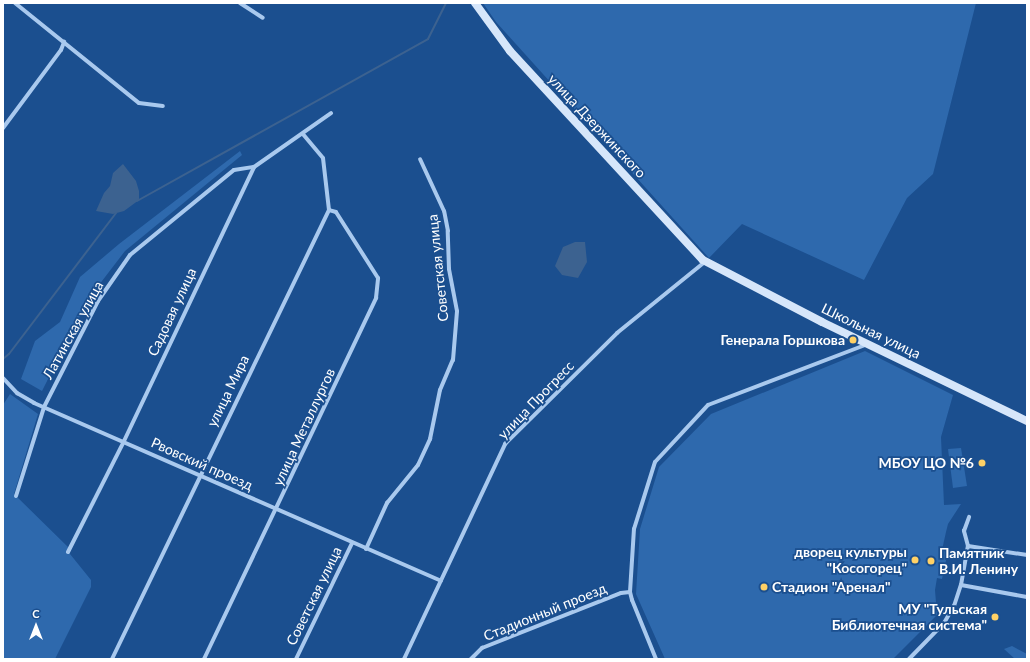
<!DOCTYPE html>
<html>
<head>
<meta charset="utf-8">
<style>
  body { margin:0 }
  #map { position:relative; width:1030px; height:662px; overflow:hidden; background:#1b4f8f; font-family:Lato,sans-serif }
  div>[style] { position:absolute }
  .green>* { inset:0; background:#2e69ad }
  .water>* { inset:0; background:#3c6290 }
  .stream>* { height:2px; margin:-1px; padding:0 1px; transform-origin:1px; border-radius:1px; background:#3c6290 }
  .street>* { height:4px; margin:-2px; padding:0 2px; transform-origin:2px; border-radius:2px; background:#a9c9ee }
  .secondary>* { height:8px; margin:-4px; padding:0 4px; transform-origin:4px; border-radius:4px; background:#d6e6fa }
  .dots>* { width:11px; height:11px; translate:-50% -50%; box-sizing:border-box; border:2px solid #1b4f8f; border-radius:50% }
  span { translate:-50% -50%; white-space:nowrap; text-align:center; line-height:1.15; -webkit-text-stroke:3.5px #1b4f8f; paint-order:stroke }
  .street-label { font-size:14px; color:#fff }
  .poi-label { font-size:14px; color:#fff; font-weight:700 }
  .right { translate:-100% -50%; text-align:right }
  .left { translate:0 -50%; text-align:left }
  .frame { position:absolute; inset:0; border:4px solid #fff; pointer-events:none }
  .north { position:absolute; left:16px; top:606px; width:40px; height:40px; -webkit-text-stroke:3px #1b4f8f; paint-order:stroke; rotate:0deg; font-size:11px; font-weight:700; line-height:16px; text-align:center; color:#fff }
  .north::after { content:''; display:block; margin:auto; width:14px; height:18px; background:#fff; clip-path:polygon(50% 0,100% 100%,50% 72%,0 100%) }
</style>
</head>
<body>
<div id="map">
  <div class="green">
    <div style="clip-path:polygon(483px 3px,976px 3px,933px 174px,907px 198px,864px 280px,742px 224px,709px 258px,496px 22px)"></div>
    <div style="clip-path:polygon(240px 151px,242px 155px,125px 251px,89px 298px,42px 391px,21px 379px,35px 341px,60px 322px,80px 277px,119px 244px)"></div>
    <div style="clip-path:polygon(865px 351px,953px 395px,941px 437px,944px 505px,961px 504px,948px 524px,946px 532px,942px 550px,948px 551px,942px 579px,937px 578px,935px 590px,937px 615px,893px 659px,665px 659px,636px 594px,640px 529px,659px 467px,711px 414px)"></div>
    <div style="clip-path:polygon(10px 394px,38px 414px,14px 494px,68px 547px,70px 554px,91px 580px,91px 587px,55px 659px,3px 659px,3px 405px)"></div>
    <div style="clip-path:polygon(961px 448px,967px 486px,953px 488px,948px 449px)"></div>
    <div style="clip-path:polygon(1012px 646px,1027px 654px,1027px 659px,1015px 659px,1004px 649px)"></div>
  </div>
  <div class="water">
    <div style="clip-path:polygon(123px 164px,136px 181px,139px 191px,139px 200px,124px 211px,113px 214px,96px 211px,104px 193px,110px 186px,113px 173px)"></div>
    <div style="clip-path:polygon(575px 242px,585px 242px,587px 262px,578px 278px,562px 275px,555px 266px,563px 247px)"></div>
  </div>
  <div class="stream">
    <div style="left:137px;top:201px;width:333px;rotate:-29.1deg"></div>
    <div style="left:428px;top:39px;width:40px;rotate:-63.4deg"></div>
    <div style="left:3px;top:359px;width:8px;rotate:-40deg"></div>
    <div style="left:9px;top:354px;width:177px;rotate:-52.8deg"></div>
  </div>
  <div class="street">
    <div style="left:15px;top:3px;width:159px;rotate:38.9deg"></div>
    <div style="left:139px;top:103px;width:24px;rotate:7deg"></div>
    <div style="left:240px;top:3px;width:27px;rotate:33deg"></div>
    <div style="left:3px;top:128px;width:97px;rotate:-53.4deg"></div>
    <div style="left:61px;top:50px;width:9px;rotate:-69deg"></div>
    <div style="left:3px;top:378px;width:21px;rotate:47deg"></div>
    <div style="left:17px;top:393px;width:20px;rotate:30deg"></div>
    <div style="left:34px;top:403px;width:444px;rotate:23.6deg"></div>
    <div style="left:16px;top:496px;width:93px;rotate:-72.5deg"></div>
    <div style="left:44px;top:407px;width:119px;rotate:-63deg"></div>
    <div style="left:98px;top:301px;width:56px;rotate:-55.2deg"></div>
    <div style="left:130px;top:255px;width:134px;rotate:-39.3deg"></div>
    <div style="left:234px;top:170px;width:20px;rotate:-9deg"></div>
    <div style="left:968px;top:546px;width:60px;rotate:8.7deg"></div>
    <div style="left:366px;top:549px;width:51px;rotate:-65.5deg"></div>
    <div style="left:387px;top:503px;width:49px;rotate:-50.8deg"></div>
    <div style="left:418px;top:465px;width:29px;rotate:-65deg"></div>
    <div style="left:430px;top:439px;width:50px;rotate:-78.5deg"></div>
    <div style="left:440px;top:390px;width:33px;rotate:-67deg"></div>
    <div style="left:453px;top:360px;width:49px;rotate:-85.3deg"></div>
    <div style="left:457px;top:311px;width:43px;rotate:-100.8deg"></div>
    <div style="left:449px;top:269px;width:38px;rotate:-92deg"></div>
    <div style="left:448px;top:231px;width:20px;rotate:-101deg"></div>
    <div style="left:444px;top:211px;width:57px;rotate:-114.8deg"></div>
    <div style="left:68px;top:552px;width:124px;rotate:-63.2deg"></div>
    <div style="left:124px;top:441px;width:303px;rotate:-64.6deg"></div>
    <div style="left:254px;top:167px;width:94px;rotate:-35deg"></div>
    <div style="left:961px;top:585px;width:67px;rotate:10.3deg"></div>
    <div style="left:112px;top:659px;width:499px;rotate:-64.2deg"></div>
    <div style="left:329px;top:210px;width:52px;rotate:-96.6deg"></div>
    <div style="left:323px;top:158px;width:31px;rotate:-130deg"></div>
    <div style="left:204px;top:659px;width:400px;rotate:-64.5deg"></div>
    <div style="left:376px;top:298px;width:20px;rotate:-84deg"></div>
    <div style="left:378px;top:278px;width:78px;rotate:-122.5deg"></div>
    <div style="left:336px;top:212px;width:7px;rotate:-164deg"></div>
    <div style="left:296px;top:659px;width:129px;rotate:-64.2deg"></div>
    <div style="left:404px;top:659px;width:238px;rotate:-64.8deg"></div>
    <div style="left:505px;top:444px;width:158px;rotate:-44.7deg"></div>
    <div style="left:617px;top:333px;width:114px;rotate:-39deg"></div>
    <div style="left:471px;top:659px;width:16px;rotate:-45deg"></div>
    <div style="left:482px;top:648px;width:149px;rotate:-21.6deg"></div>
    <div style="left:621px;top:593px;width:9px;rotate:-6deg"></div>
    <div style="left:656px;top:659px;width:64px;rotate:-112.1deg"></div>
    <div style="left:632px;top:600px;width:8px;rotate:-104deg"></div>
    <div style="left:630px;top:592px;width:63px;rotate:-86.4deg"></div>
    <div style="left:634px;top:529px;width:70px;rotate:-72.6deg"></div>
    <div style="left:655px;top:462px;width:78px;rotate:-47.1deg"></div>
    <div style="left:708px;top:405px;width:171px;rotate:-20.9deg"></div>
    <div style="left:909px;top:659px;width:50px;rotate:-45.8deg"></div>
    <div style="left:944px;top:623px;width:20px;rotate:-60deg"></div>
    <div style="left:954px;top:606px;width:22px;rotate:-72deg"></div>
    <div style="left:961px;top:585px;width:40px;rotate:-80deg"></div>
    <div style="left:968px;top:546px;width:16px;rotate:-105deg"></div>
    <div style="left:964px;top:531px;width:15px;rotate:-70deg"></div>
  </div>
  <div class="secondary">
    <div style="left:475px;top:3px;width:59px;rotate:53.9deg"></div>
    <div style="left:510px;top:51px;width:284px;rotate:47.3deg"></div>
    <div style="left:703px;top:260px;width:134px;rotate:27.5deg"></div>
    <div style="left:822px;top:322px;width:228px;rotate:25.8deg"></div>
  </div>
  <div class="dots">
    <div style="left:853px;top:340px;background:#ffd166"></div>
    <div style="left:982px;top:463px;background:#ffd166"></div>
    <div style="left:915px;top:560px;background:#ffd166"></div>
    <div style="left:931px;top:561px;background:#ffd166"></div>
    <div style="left:764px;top:587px;background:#ffd166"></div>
    <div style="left:995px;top:617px;background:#ffd166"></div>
  </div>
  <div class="street-label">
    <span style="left:597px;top:126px;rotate:47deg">улица Дзержинского</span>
    <span style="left:438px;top:268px;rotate:-96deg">Советская улица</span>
    <span style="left:172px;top:312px;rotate:-65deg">Садовая улица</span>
    <span style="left:73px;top:330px;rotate:-61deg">Латинская улица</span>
    <span style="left:871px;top:331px;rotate:26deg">Школьная улица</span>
    <span style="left:228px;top:391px;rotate:-64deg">улица Мира</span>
    <span style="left:536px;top:400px;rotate:-46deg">улица Прогресс</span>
    <span style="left:304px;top:427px;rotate:-65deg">улица Металлургов</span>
    <span style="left:202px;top:464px;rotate:24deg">Рвовский проезд</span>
    <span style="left:314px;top:596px;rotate:-64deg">Советская улица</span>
    <span style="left:545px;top:612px;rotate:-22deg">Стадионный проезд</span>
  </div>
  <div class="poi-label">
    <span class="right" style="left:845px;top:340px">Генерала Горшкова</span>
    <span class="right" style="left:974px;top:463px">МБОУ ЦО №6</span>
    <span class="right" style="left:907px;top:560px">дворец культуры<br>"Косогорец"</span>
    <span class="left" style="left:939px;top:561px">Памятник<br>В.И. Ленину</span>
    <span class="left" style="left:772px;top:587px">Стадион "Аренал"</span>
    <span class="right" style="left:987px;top:617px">МУ "Тульская<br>Библиотечная система"</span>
  </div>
  <div class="frame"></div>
  <div class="north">С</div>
</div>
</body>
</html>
